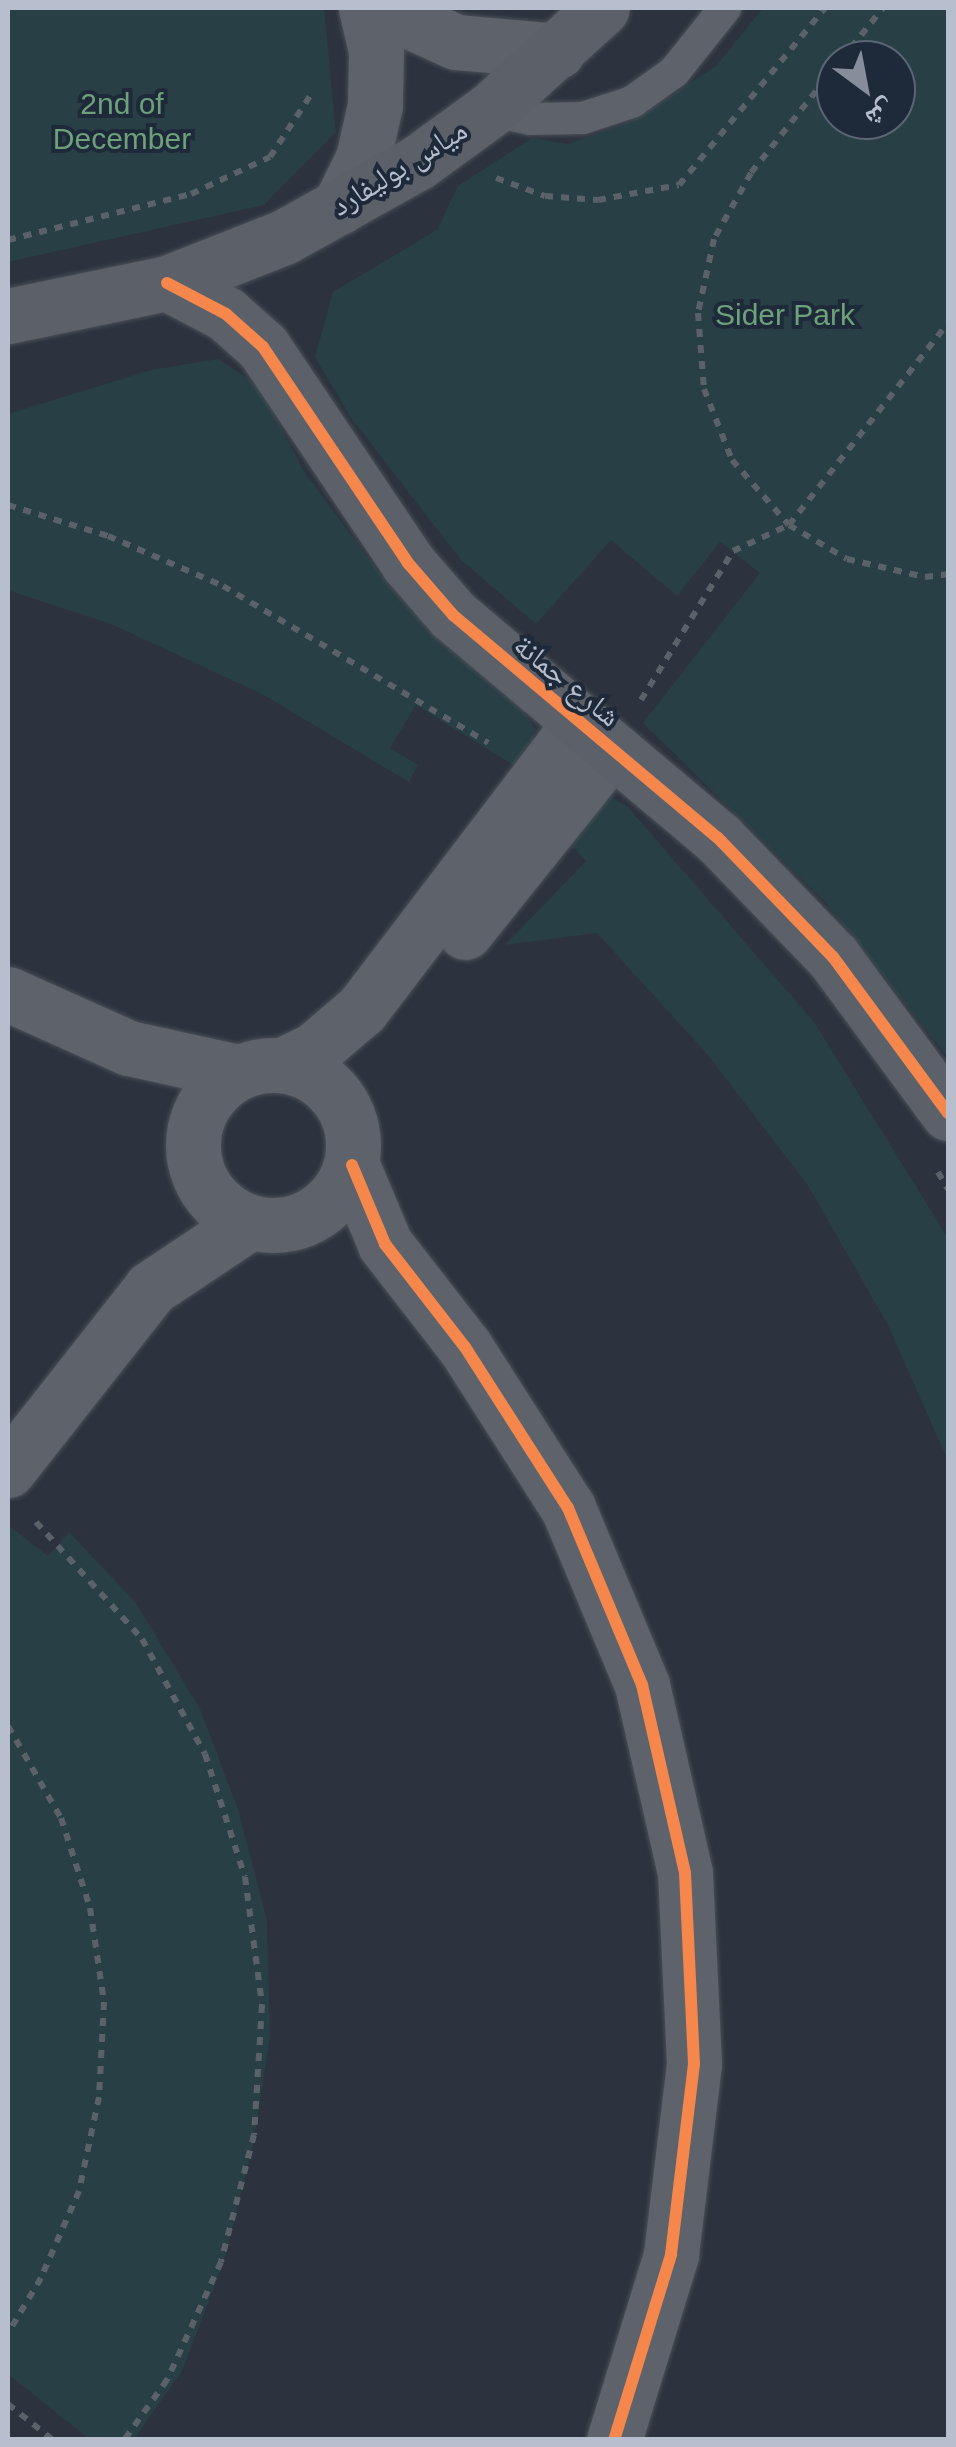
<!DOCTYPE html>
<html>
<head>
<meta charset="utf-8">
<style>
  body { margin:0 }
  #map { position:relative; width:956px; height:2447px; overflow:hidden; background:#2c333e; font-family:Helvetica,"Noto Naskh Arabic",sans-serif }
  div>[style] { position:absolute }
  .green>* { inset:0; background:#283f45 }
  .path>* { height:6px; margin-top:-3px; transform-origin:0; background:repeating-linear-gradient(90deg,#5a6168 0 8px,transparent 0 16px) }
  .roads { filter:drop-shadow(0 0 2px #494e56) drop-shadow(0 0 2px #494e56) }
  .lane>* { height:32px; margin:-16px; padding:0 16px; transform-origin:16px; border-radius:16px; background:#5d626b }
  .street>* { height:55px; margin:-27.5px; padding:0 27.5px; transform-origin:27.5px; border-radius:27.5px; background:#5d626b }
  .street>.ring { margin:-27.5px; padding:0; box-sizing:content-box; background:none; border:55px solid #5d626b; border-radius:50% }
  .secondary>* { height:55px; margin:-27.5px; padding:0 27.5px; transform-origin:27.5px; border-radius:27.5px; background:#5b6069 }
  .cycleway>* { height:12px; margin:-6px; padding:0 6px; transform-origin:6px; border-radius:6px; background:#f5874c }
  span { translate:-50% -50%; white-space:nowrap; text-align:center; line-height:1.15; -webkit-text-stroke:8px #1e293a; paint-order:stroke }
  .park-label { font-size:30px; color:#6ca17a }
  .street-label { font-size:30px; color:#b7bfce }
  .frame { position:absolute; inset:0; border:10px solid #b7bfce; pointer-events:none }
  .north { position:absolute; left:816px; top:40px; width:100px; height:100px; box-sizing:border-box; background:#1e293a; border:2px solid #5b6575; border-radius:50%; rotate:148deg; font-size:28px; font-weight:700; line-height:40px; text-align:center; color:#b7bfce }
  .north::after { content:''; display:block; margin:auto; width:35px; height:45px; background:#868e9c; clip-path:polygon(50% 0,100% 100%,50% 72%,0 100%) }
</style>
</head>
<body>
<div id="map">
  <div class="green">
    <div style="clip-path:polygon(8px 8px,324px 8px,336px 132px,264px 205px,8px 262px)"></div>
    <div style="clip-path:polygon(evenodd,763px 8px,948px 8px,948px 1058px,826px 903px,643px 723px,760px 573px,720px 542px,677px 596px,611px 540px,536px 624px,461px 560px,351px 418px,315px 357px,333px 292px,437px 230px,458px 186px,532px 138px,568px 144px,634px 120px,716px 66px,763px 8px,836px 60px,896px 60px,896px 120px,836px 120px,836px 60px)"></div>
    <div style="clip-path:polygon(218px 359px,258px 385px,305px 473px,389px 586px,505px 684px,536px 730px,520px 769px,416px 705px,390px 748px,418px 765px,409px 782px,264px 695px,111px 624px,8px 590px,8px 414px,151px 370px)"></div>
    <div style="clip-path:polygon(594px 787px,627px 806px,814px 1022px,948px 1238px,948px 1461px,888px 1325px,807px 1184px,707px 1054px,597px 933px,505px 945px,586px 861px,556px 829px)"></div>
    <div style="clip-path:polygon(8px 1525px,48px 1556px,69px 1532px,136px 1603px,200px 1709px,238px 1809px,267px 1920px,270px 2037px,253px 2145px,224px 2261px,182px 2371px,134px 2439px,89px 2439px,8px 2374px)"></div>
  </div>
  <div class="path">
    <div style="left:841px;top:60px;width:67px;rotate:-51.1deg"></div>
    <div style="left:836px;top:66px;width:137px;rotate:128.5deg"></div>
    <div style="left:751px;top:173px;width:76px;rotate:119.3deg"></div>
    <div style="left:714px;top:239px;width:76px;rotate:102.2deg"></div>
    <div style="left:698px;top:313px;width:76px;rotate:85.5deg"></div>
    <div style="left:704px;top:389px;width:76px;rotate:68.5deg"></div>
    <div style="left:732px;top:460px;width:86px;rotate:48.8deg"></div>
    <div style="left:789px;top:525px;width:67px;rotate:30.4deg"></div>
    <div style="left:847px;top:559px;width:80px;rotate:13deg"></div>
    <div style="left:925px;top:577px;width:23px;rotate:-7deg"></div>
    <div style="left:496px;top:178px;width:52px;rotate:20.2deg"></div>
    <div style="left:545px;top:196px;width:53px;rotate:4.3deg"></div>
    <div style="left:598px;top:200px;width:82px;rotate:-10.5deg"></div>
    <div style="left:679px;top:185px;width:229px;rotate:-50.5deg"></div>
    <div style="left:8px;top:240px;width:189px;rotate:-14.1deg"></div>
    <div style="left:191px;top:194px;width:87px;rotate:-25.1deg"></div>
    <div style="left:270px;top:157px;width:77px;rotate:-56.7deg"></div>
    <div style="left:8px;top:505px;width:105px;rotate:17.2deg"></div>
    <div style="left:108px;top:536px;width:125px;rotate:23.5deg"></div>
    <div style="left:223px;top:586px;width:308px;rotate:30.6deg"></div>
    <div style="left:641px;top:700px;width:175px;rotate:-58.3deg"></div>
    <div style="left:733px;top:551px;width:62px;rotate:-24.9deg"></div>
    <div style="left:789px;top:525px;width:257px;rotate:-51.8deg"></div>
    <div style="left:938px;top:1172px;width:20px;rotate:60deg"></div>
    <div style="left:36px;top:1522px;width:158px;rotate:47.8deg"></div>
    <div style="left:142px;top:1639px;width:131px;rotate:61.3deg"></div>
    <div style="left:205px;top:1754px;width:129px;rotate:72deg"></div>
    <div style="left:245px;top:1877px;width:129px;rotate:82.4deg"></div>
    <div style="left:262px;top:2005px;width:130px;rotate:93.5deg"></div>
    <div style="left:254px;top:2135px;width:131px;rotate:104.6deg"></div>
    <div style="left:221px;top:2262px;width:130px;rotate:114.6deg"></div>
    <div style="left:167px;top:2380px;width:74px;rotate:125.6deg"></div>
    <div style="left:8px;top:1726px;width:106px;rotate:60.1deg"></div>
    <div style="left:61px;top:1818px;width:95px;rotate:72.1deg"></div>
    <div style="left:90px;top:1908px;width:95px;rotate:81.5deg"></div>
    <div style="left:104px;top:2002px;width:95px;rotate:93deg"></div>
    <div style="left:99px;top:2097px;width:96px;rotate:102deg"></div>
    <div style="left:79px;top:2191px;width:95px;rotate:113.6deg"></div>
    <div style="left:41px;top:2278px;width:64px;rotate:121deg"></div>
    <div style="left:8px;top:2404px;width:58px;rotate:38.7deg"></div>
  </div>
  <div class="roads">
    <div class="lane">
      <div style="left:490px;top:110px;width:42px;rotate:12.4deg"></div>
      <div style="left:531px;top:119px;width:52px;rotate:-1.1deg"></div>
      <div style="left:583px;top:118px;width:52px;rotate:-18.1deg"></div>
      <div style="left:632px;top:102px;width:52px;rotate:-35.5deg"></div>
      <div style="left:674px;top:72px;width:82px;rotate:-51.4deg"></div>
    </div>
    <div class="street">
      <div style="left:381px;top:8px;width:82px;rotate:24.4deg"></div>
      <div style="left:456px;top:42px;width:102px;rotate:5deg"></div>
      <div style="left:339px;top:207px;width:55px;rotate:-63.9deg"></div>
      <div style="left:363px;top:158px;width:54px;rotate:-77.2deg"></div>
      <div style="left:375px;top:105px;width:54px;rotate:-88.9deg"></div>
      <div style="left:376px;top:51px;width:44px;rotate:-103.1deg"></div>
      <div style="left:465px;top:932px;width:233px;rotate:-51.3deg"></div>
      <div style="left:8px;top:994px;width:133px;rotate:24.1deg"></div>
      <div style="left:129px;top:1048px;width:112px;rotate:12.4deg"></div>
      <div style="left:285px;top:1064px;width:32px;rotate:-26deg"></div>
      <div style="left:314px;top:1050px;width:63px;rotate:-40.5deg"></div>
      <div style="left:362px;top:1009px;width:358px;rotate:-52.7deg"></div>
      <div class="ring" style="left:193px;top:1065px;width:105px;height:105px"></div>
      <div style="left:352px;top:1165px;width:86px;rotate:67.3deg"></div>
      <div style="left:385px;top:1244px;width:130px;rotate:52.2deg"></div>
      <div style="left:465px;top:1347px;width:191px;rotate:57.4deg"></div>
      <div style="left:568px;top:1508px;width:192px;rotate:67.3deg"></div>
      <div style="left:642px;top:1685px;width:193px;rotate:77.1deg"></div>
      <div style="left:685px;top:1873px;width:191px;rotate:87.3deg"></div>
      <div style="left:694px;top:2064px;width:192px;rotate:96.9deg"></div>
      <div style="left:671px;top:2255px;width:194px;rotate:107.1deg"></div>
      <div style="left:8px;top:1470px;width:231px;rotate:-51.8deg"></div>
      <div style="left:151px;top:1288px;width:119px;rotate:-33.7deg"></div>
    </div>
    <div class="secondary">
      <div style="left:167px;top:283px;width:67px;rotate:27.7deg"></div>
      <div style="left:226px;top:314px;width:50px;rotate:41.7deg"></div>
      <div style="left:263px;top:347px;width:260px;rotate:56.1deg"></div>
      <div style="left:408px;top:563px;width:69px;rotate:49.1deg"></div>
      <div style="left:453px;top:615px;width:346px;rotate:40.1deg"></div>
      <div style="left:718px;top:838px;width:165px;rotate:46deg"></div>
      <div style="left:833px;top:957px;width:194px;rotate:53.6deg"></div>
      <div style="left:8px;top:316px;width:162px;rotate:-11.7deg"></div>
      <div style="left:167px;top:283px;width:126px;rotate:-21.5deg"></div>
      <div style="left:284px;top:237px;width:152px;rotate:-29.1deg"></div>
      <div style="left:417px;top:163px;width:90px;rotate:-36deg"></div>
      <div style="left:490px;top:110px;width:151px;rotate:-42.3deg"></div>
    </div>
  </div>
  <div class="cycleway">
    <div style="left:167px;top:283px;width:67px;rotate:27.7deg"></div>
    <div style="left:226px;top:314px;width:50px;rotate:41.7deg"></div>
    <div style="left:263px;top:347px;width:260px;rotate:56.1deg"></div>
    <div style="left:408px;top:563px;width:69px;rotate:49.1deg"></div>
    <div style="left:453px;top:615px;width:346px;rotate:40.1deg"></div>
    <div style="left:718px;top:838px;width:165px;rotate:46deg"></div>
    <div style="left:833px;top:957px;width:194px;rotate:53.6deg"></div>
    <div style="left:352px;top:1165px;width:86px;rotate:67.3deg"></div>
    <div style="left:385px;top:1244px;width:130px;rotate:52.2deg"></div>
    <div style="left:465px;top:1347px;width:191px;rotate:57.4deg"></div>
    <div style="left:568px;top:1508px;width:192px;rotate:67.3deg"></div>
    <div style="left:642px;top:1685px;width:193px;rotate:77.1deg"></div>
    <div style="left:685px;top:1873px;width:191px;rotate:87.3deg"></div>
    <div style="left:694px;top:2064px;width:192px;rotate:96.9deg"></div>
    <div style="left:671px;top:2255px;width:194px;rotate:107.1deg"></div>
  </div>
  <div class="park-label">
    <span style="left:122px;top:121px">2nd of<br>December</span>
    <span style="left:785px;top:315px">Sider Park</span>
  </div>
  <div class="street-label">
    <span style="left:399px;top:168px;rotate:-32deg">مياس بوليفارد</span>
    <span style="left:567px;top:681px;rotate:39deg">شارع جمانة</span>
  </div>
  <div class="frame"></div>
  <div class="north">ش</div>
</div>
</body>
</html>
